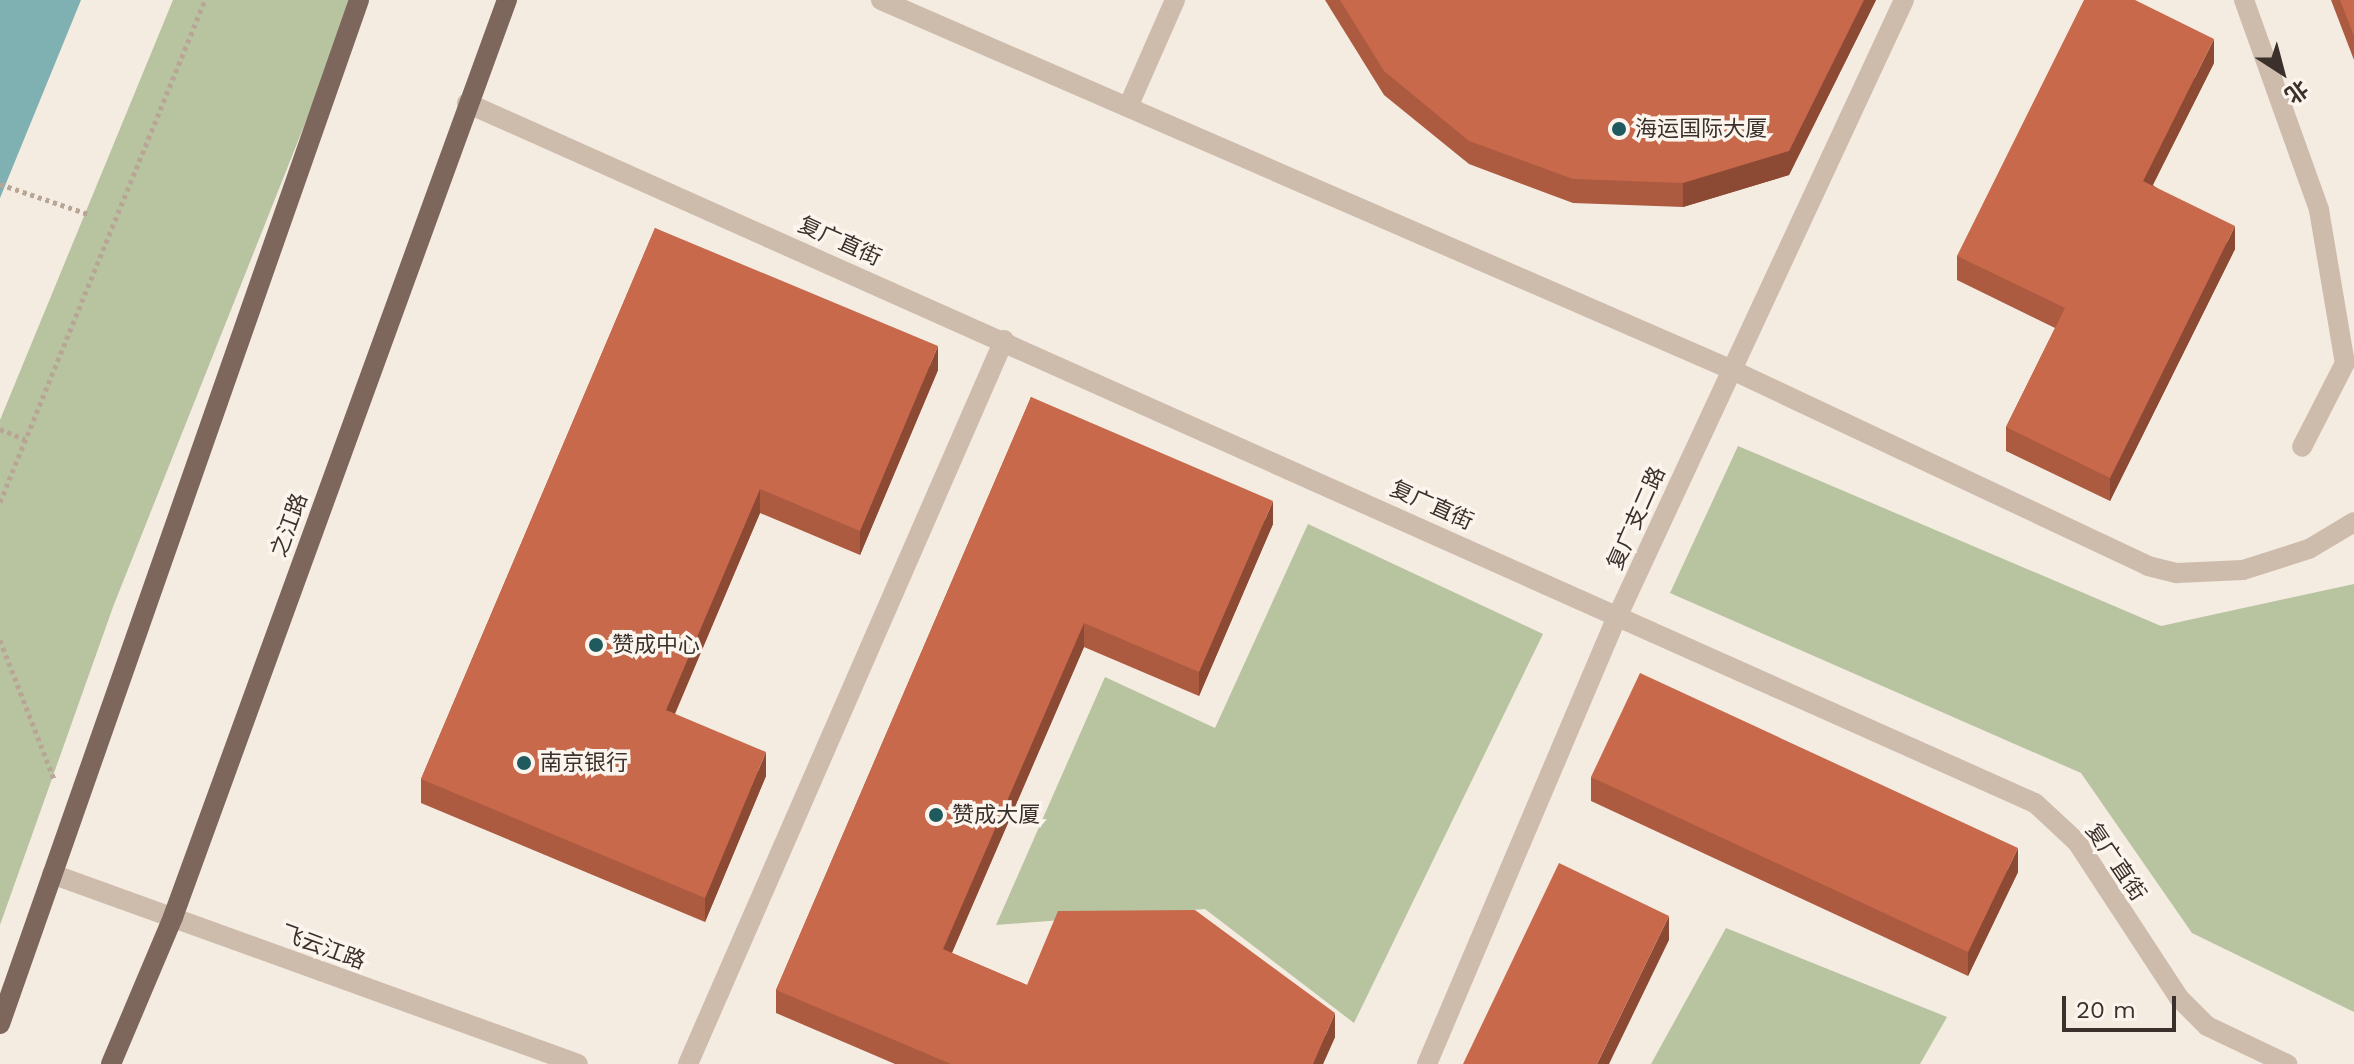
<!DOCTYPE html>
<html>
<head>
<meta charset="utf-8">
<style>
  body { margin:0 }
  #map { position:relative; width:2354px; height:1064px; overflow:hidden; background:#f4ebe1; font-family:"Work Sans","Noto Sans SC",sans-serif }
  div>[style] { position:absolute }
  .green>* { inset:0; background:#b8c4a0 }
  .water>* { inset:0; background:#7fb0b2 }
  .path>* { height:5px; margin-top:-2.5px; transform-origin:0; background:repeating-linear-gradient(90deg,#b9a596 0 4px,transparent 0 8px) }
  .minor>* { height:20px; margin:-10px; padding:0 10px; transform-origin:10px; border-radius:10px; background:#cdbbac }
  .major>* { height:20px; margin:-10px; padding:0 10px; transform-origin:10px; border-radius:10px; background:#7d675c }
  .wall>* { inset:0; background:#ac5a40 }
  .shaded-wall>* { inset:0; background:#8c4a34 }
  .building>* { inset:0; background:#c8694b }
  .dots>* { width:22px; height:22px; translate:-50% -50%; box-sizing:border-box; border:4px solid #fbf5ee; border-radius:50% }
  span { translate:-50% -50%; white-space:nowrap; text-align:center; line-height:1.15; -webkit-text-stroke:7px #fbf5ee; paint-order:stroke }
  .poi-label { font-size:22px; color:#3b302b }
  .left { translate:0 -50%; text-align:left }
  .street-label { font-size:22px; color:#3b302b }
  .north { position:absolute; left:2242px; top:32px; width:80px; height:80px; -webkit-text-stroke:6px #fbf5ee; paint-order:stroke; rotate:144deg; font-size:22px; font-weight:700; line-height:32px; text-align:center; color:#3b302b }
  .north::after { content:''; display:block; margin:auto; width:28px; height:36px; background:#3b302b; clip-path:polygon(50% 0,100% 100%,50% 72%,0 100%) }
  .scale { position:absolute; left:2062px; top:996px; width:114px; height:36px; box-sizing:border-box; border:4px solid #3b302b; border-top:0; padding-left:10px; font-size:24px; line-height:28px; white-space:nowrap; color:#3b302b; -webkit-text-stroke:6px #fbf5ee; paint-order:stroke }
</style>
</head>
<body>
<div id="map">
  <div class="green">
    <div style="clip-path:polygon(173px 0,354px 0,113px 607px,0 925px,0 420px)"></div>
    <div style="clip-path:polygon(1738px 446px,2161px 626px,2354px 584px,2354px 1012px,2192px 933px,2081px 773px,1670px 593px)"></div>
    <div style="clip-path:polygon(1308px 524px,1543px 634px,1354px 1023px,1205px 909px,996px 925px,1105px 677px,1215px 728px)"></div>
    <div style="clip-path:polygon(1726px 928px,1947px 1017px,1920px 1064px,1651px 1064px)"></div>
  </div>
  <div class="water">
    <div style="clip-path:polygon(0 0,81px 0,0 198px)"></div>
  </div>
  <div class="path">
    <div style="left:0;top:184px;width:96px;rotate:18.8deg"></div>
    <div style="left:0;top:429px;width:27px;rotate:22deg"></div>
    <div style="left:0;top:502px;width:542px;rotate:-67.79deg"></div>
    <div style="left:0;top:640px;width:152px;rotate:68.8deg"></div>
  </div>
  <div class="minor">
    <div style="left:881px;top:0;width:926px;rotate:23.49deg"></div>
    <div style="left:1730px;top:369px;width:462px;rotate:25.2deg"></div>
    <div style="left:2148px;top:566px;width:30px;rotate:14deg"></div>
    <div style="left:2177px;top:573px;width:66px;rotate:-2.6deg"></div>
    <div style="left:2243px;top:570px;width:69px;rotate:-17.7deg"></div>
    <div style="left:2309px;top:549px;width:52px;rotate:-31deg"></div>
    <div style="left:2244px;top:0;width:223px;rotate:70.3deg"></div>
    <div style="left:2319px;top:210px;width:155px;rotate:80.4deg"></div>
    <div style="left:2345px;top:363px;width:94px;rotate:117.1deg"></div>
    <div style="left:467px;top:103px;width:1717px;rotate:24.06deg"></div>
    <div style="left:2035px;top:803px;width:57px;rotate:42.9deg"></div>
    <div style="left:2077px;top:842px;width:186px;rotate:56.8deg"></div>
    <div style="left:2179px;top:998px;width:40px;rotate:45deg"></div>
    <div style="left:2207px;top:1026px;width:89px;rotate:25.4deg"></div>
    <div style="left:1128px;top:107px;width:117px;rotate:-66.3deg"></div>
    <div style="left:52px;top:874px;width:559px;rotate:19.86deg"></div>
    <div style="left:688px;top:1064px;width:790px;rotate:-66.42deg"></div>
    <div style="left:1427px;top:1064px;width:488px;rotate:-67deg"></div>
    <div style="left:1618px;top:615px;width:678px;rotate:-65.06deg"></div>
  </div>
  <div class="major">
    <div style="left:0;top:1024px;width:1085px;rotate:-70.68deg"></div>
    <div style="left:111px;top:1064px;width:160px;rotate:-67.1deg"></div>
    <div style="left:173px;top:917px;width:976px;rotate:-69.99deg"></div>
  </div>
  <div class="wall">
    <div style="clip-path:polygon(1325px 0,1876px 0,1789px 175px,1683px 207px,1573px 203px,1469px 164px,1384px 95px)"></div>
    <div style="clip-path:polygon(2331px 0,2354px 0,2354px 60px)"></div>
    <div style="clip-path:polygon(2214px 63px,2153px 185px,2235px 249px,2110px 501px,2006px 451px,2006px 427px,2055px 328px,1957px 280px,1957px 256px)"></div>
    <div style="clip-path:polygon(655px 228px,938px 370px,860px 555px,760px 513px,675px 714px,766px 776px,705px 922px,421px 803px,421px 779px)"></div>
    <div style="clip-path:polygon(1031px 397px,1273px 524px,1199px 696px,1084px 647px,952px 953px,1027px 985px,1335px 1037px,1323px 1064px,895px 1064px,776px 1013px,776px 990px)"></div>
    <div style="clip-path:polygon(1591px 777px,2018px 872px,1968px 976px,1591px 801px)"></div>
  </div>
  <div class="shaded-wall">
    <div style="clip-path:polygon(1864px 0,1876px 0,1789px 175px,1683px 207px,1683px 183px)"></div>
    <div style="clip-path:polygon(2214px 39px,2214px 63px,2143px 204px,2143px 181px)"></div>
    <div style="clip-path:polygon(2235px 226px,2235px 249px,2110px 501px,2110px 478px)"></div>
    <div style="clip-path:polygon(938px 346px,938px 370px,860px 555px,860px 531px)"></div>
    <div style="clip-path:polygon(760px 489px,760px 513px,666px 734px,666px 710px)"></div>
    <div style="clip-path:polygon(1273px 501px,1273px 524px,1199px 696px,1199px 672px)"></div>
    <div style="clip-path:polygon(1084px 623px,1084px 647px,943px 973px,943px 949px)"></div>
    <div style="clip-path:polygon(766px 752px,766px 776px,705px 922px,705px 898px)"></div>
    <div style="clip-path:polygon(2018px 848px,2018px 872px,1968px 976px,1968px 952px)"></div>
    <div style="clip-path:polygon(1669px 916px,1669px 940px,1609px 1064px,1597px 1064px)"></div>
    <div style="clip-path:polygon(1335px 1013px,1335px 1037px,1323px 1064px,1313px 1064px)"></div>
  </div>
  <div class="building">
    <div style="clip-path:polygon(1340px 0,1864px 0,1789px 151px,1683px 183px,1573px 179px,1469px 141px,1384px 71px)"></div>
    <div style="clip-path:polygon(2084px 0,2135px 0,2214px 39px,2143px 181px,2235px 226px,2110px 478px,2006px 427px,2065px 308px,1957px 256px)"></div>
    <div style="clip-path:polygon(2340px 0,2354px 0,2354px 36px)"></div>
    <div style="clip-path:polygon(655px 228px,938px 346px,860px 531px,760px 489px,666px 710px,766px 752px,705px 898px,421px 779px)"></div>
    <div style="clip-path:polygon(1031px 397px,1273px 501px,1199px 672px,1084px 623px,943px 949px,1027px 985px,1058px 911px,1195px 910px,1335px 1013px,1313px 1064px,951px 1064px,776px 990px)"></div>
    <div style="clip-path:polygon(1640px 673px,2018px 848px,1968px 952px,1591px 777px)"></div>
    <div style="clip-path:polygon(1559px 863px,1669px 916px,1597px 1064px,1463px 1064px)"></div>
  </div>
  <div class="dots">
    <div style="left:1619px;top:129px;background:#1f5a5e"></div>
    <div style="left:596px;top:645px;background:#1f5a5e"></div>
    <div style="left:524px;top:763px;background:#1f5a5e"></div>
    <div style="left:936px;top:815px;background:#1f5a5e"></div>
  </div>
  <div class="poi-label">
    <span class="left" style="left:1635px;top:129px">海运国际大厦</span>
    <span class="left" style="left:612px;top:645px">赞成中心</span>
    <span class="left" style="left:540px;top:763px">南京银行</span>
    <span class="left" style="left:952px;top:815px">赞成大厦</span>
  </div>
  <div class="street-label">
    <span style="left:840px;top:241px;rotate:24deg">复广直街</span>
    <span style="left:1432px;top:505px;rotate:24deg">复广直街</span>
    <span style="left:1636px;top:518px;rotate:-66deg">复广支二路</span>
    <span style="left:289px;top:525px;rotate:-70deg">之江路</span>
    <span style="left:2116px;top:862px;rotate:56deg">复广直街</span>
    <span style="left:323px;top:947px;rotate:20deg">飞云江路</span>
  </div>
  <div class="north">北</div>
  <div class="scale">20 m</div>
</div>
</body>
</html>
